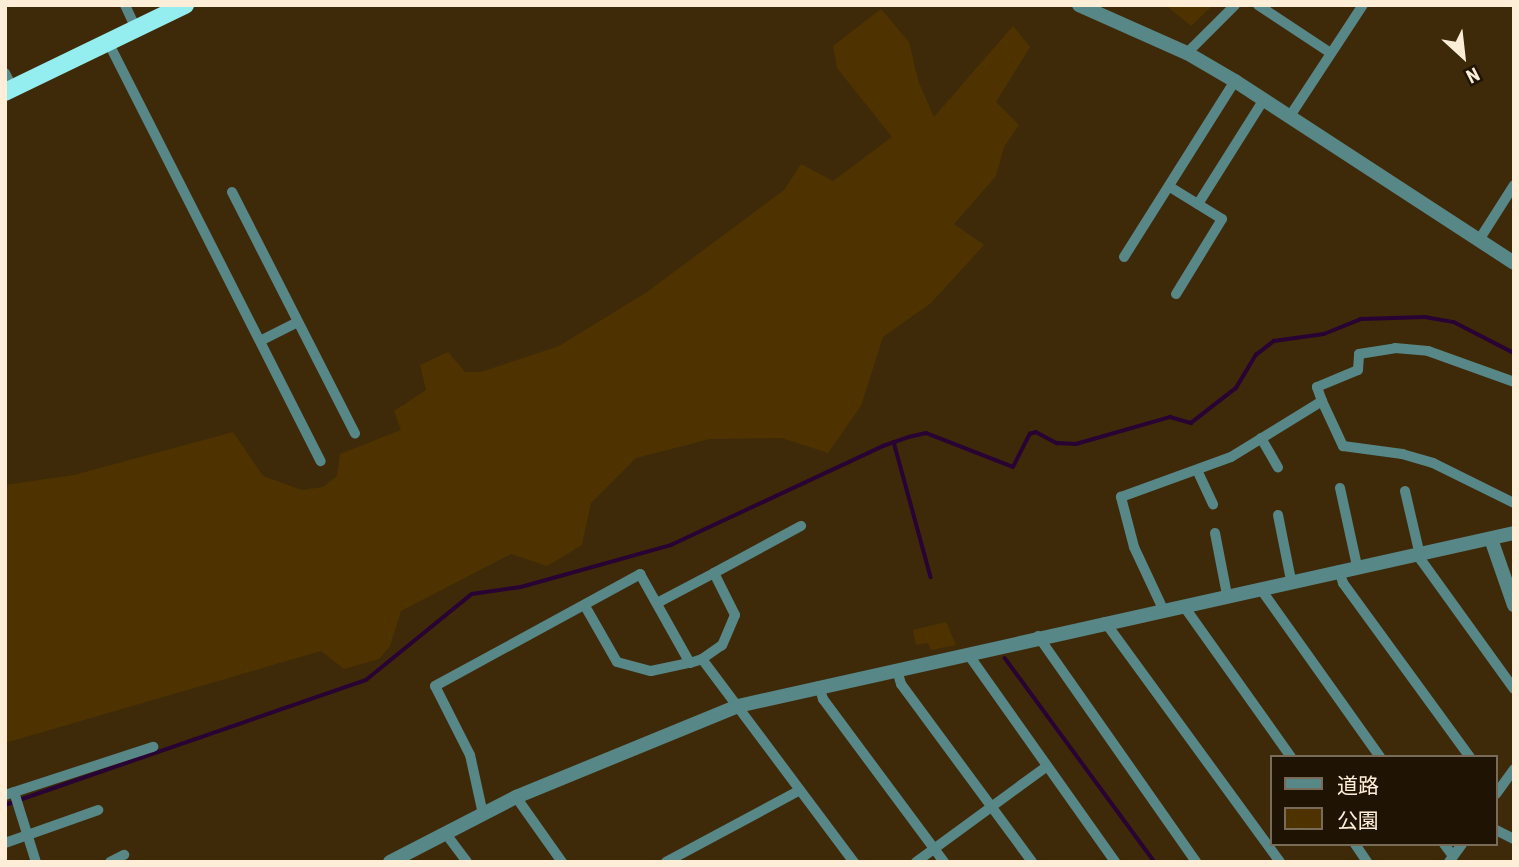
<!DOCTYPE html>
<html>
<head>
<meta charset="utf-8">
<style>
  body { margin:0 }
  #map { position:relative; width:1519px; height:867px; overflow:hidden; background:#3e2a09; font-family:"Roboto Condensed","Noto Sans JP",sans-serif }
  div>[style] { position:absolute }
  .green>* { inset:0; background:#4e3300 }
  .stream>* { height:3.5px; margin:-1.75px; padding:0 1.75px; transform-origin:1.75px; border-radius:1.75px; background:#280333 }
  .minor>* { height:10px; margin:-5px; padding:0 5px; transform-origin:5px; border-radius:5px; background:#578787 }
  .tertiary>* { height:14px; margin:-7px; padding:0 7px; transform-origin:7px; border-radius:7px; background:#578787 }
  .trunk>* { height:18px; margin:-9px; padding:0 9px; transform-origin:9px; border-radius:9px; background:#94edee }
  span { translate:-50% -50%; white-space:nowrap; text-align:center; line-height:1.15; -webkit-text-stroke:7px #1f1404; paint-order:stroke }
  .frame { position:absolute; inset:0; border:7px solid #feeed7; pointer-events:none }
  .legend { position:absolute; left:1270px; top:755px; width:228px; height:91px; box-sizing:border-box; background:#1f1404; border:2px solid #786b58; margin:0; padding:9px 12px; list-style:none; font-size:21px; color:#feeed7 }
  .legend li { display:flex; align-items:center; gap:14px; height:35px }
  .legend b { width:35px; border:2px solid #786b58 }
  .north { position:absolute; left:1428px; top:21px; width:70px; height:70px; -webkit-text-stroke:5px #1f1404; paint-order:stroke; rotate:153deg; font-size:19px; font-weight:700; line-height:28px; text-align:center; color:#feeed7 }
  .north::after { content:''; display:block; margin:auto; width:24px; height:32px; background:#feeed7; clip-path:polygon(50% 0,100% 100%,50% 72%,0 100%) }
</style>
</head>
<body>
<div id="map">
  <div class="green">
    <div style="clip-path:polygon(1150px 5px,1213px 5px,1191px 26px,1167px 6px)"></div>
    <div style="clip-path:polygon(881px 9px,909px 42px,919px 83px,934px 117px,1013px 26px,1030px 47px,996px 102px,1019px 125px,1004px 147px,996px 176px,954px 224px,984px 245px,931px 303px,883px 337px,861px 406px,828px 453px,782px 438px,710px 439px,636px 458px,591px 503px,582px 545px,547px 566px,511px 554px,401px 611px,390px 646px,379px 659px,344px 669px,321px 651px,5px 743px,5px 485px,74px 475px,233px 432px,263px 476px,302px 490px,323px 487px,337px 476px,340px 454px,401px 430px,394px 411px,426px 390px,420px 365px,448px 352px,465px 372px,481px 372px,559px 346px,647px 292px,784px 190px,801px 164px,833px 181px,892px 137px,837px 68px,833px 46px)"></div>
    <div style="clip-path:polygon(946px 622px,956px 645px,931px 650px,928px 643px,916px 645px,913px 630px)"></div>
  </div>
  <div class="stream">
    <div style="left:894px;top:442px;width:140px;rotate:74.7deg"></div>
    <div style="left:1005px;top:658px;width:253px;rotate:53.7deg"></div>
    <div style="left:5px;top:805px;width:382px;rotate:-19.1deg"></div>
    <div style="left:366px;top:680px;width:136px;rotate:-39.1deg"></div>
    <div style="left:472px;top:594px;width:49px;rotate:-8.1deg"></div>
    <div style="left:521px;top:587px;width:156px;rotate:-15.6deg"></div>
    <div style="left:671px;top:545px;width:234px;rotate:-25deg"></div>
    <div style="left:883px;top:446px;width:28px;rotate:-19deg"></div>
    <div style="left:909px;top:437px;width:17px;rotate:-13deg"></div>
    <div style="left:926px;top:433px;width:93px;rotate:21.3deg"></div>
    <div style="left:1013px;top:467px;width:37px;rotate:-63deg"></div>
    <div style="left:1030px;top:434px;width:6px;rotate:-18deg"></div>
    <div style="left:1036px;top:432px;width:24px;rotate:28deg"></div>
    <div style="left:1057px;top:443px;width:19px;rotate:3deg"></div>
    <div style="left:1076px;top:444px;width:98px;rotate:-16deg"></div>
    <div style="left:1170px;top:417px;width:22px;rotate:16deg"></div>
    <div style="left:1191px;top:423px;width:57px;rotate:-37.9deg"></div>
    <div style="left:1236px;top:388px;width:39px;rotate:-59deg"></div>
    <div style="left:1256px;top:355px;width:23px;rotate:-38deg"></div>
    <div style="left:1274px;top:341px;width:50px;rotate:-8deg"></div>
    <div style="left:1324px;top:334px;width:40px;rotate:-22deg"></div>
    <div style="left:1361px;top:319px;width:64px;rotate:-1.8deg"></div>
    <div style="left:1425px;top:317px;width:29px;rotate:10deg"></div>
    <div style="left:1454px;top:322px;width:68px;rotate:27.3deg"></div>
  </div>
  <div class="minor">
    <div style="left:125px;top:5px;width:26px;rotate:65deg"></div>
    <div style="left:1258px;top:5px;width:85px;rotate:33.5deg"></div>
    <div style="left:108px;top:42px;width:470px;rotate:63.1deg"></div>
    <div style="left:1187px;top:53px;width:68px;rotate:-45deg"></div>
    <div style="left:5px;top:73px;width:18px;rotate:63deg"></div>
    <div style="left:1290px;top:116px;width:133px;rotate:-56.7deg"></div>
    <div style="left:1170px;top:187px;width:61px;rotate:31.6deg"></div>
    <div style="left:1222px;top:219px;width:88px;rotate:121.5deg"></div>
    <div style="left:232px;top:192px;width:271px;rotate:63deg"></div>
    <div style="left:1198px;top:204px;width:124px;rotate:-57.8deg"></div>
    <div style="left:1479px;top:240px;width:65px;rotate:-57.5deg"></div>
    <div style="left:1124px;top:257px;width:208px;rotate:-57.8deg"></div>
    <div style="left:262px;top:340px;width:40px;rotate:-26.6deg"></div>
    <div style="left:1322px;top:401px;width:15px;rotate:-110deg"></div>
    <div style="left:1317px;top:387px;width:44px;rotate:-22.5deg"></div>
    <div style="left:1358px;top:370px;width:16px;rotate:-86deg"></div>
    <div style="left:1359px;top:354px;width:36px;rotate:-9deg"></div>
    <div style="left:1395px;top:348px;width:33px;rotate:5deg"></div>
    <div style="left:1428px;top:351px;width:91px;rotate:19.8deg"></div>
    <div style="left:1261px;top:438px;width:34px;rotate:60deg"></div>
    <div style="left:1197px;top:470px;width:38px;rotate:65deg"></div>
    <div style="left:1340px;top:488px;width:80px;rotate:77.7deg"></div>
    <div style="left:1405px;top:491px;width:71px;rotate:76.9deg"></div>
    <div style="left:1421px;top:560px;width:159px;rotate:54.2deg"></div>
    <div style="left:1278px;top:515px;width:66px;rotate:78.7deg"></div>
    <div style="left:1215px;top:533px;width:63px;rotate:79deg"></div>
    <div style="left:1339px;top:570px;width:14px;rotate:73deg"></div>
    <div style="left:1343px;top:583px;width:215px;rotate:53.9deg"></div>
    <div style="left:714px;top:573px;width:99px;rotate:-28.4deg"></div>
    <div style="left:1260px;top:588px;width:207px;rotate:54.6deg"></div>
    <div style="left:659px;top:602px;width:62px;rotate:-27.8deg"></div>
    <div style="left:714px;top:573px;width:47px;rotate:63.4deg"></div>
    <div style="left:735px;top:615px;width:33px;rotate:113deg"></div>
    <div style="left:722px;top:645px;width:24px;rotate:145deg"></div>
    <div style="left:1183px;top:605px;width:186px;rotate:54.6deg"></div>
    <div style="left:585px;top:606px;width:64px;rotate:60.3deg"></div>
    <div style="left:617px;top:662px;width:35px;rotate:15deg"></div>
    <div style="left:651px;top:671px;width:40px;rotate:-12deg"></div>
    <div style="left:1163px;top:609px;width:68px;rotate:-115.1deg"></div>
    <div style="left:1134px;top:547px;width:52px;rotate:-104.6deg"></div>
    <div style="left:1121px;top:497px;width:117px;rotate:-20deg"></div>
    <div style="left:1231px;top:457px;width:107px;rotate:-31.6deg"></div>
    <div style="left:1322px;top:401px;width:50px;rotate:65deg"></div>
    <div style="left:1343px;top:446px;width:60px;rotate:7.7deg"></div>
    <div style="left:1402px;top:454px;width:32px;rotate:16deg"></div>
    <div style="left:1433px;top:463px;width:90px;rotate:26.3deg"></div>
    <div style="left:1105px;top:622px;width:297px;rotate:53.9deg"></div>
    <div style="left:1038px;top:636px;width:276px;rotate:55deg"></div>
    <div style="left:968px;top:654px;width:255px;rotate:54.7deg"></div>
    <div style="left:897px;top:670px;width:15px;rotate:74deg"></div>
    <div style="left:901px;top:684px;width:221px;rotate:53.6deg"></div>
    <div style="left:819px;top:686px;width:14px;rotate:73deg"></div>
    <div style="left:823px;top:699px;width:203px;rotate:53.4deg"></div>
    <div style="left:14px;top:792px;width:73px;rotate:72.6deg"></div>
    <div style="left:1496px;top:794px;width:31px;rotate:-54deg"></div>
    <div style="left:5px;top:795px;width:156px;rotate:-18deg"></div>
    <div style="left:516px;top:797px;width:80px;rotate:54.7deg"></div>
    <div style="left:483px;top:814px;width:60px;rotate:-102.4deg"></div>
    <div style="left:470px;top:755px;width:77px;rotate:-116.9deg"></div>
    <div style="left:435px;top:686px;width:234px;rotate:-28.6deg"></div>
    <div style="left:640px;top:574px;width:102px;rotate:60.7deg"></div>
    <div style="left:690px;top:663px;width:13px;rotate:-18deg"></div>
    <div style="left:702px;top:659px;width:254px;rotate:53.2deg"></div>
    <div style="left:1496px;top:830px;width:20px;rotate:27deg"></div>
    <div style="left:446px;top:834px;width:35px;rotate:53deg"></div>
    <div style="left:5px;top:843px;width:99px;rotate:-19.5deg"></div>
    <div style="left:1355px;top:844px;width:22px;rotate:56deg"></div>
    <div style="left:1444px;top:844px;width:15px;rotate:53deg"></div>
    <div style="left:110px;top:862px;width:16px;rotate:-27deg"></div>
    <div style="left:666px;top:862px;width:152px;rotate:-28.2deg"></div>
    <div style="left:916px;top:862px;width:161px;rotate:-36.2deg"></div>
    <div style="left:1449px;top:862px;width:22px;rotate:-54deg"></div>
  </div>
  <div class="tertiary">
    <div style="left:1079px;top:5px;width:118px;rotate:24deg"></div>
    <div style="left:1187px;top:53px;width:56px;rotate:30.3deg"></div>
    <div style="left:1235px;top:81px;width:333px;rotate:33.1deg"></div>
    <div style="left:1491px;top:539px;width:70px;rotate:70.8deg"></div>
    <div style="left:390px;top:862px;width:142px;rotate:-27.3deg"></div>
    <div style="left:516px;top:797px;width:240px;rotate:-22.3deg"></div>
    <div style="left:738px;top:706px;width:795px;rotate:-12.57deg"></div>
  </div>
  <div class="trunk">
    <div style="left:5px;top:92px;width:200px;rotate:-25.8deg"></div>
  </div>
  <div class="frame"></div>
  <ul class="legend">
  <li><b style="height:9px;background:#578787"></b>道路</li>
  <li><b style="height:19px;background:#4e3300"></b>公園</li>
  </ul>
  <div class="north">N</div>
</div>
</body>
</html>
